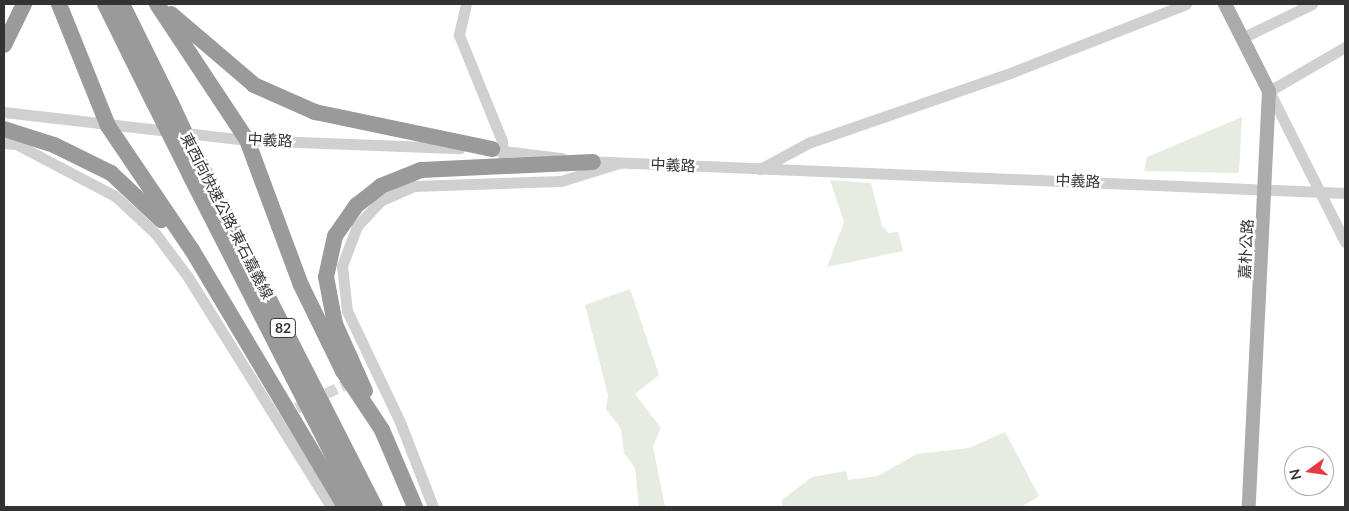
<!DOCTYPE html>
<html>
<head>
<meta charset="utf-8">
<style>
  body { margin:0 }
  #map { position:relative; width:1349px; height:511px; overflow:hidden; background:#fff; font-family:Lato,"Noto Sans TC",sans-serif }
  div>[style] { position:absolute }
  .green>* { inset:0; background:#e6ecdf }
  .minor-tunnel>* { height:11px; margin-top:-5.5px; transform-origin:0; background:repeating-linear-gradient(90deg,#d6d6d6 0 11px,transparent 0 16.5px) }
  .minor>* { height:11px; margin:-5.5px; padding:0 5.5px; transform-origin:5.5px; border-radius:5.5px; background:#d0d0d0 }
  .major>* { height:14px; margin:-7px; padding:0 7px; transform-origin:7px; border-radius:7px; background:#ababab }
  .highway>* { height:16px; margin:-8px; padding:0 8px; transform-origin:8px; border-radius:8px; background:#9a9a9a }
  .highway-bridge>* { height:16px; margin:-8px; padding:0 8px; transform-origin:8px; border-radius:8px; background:#9a9a9a }
  span { translate:-50% -50%; white-space:nowrap; text-align:center; line-height:1.15; -webkit-text-stroke:5px #fff; paint-order:stroke }
  .shield-label span { padding:1px 4px; background:#fff; border:1px solid; border-radius:4px; -webkit-text-stroke-width:0 }
  .shield-label { font-size:14px; color:#333; font-weight:700 }
  .street-label { font-size:15px; color:#333 }
  .frame { position:absolute; inset:0; border:5px solid #333; pointer-events:none }
  .north { position:absolute; left:1284px; top:446px; width:50px; height:50px; box-sizing:border-box; background:#fff; border:1px solid #adadad; border-radius:50%; rotate:256deg; font-size:14px; font-weight:700; line-height:20px; text-align:center; color:#333 }
  .north::after { content:''; display:block; margin:auto; width:18px; height:22px; background:#e63946; clip-path:polygon(50% 0,100% 100%,50% 72%,0 100%) }
</style>
</head>
<body>
<div id="map">
  <div class="green">
    <div style="clip-path:polygon(1242px 117px,1239px 173px,1144px 171px,1147px 157px)"></div>
    <div style="clip-path:polygon(830px 180px,871px 183px,882px 226px,889px 233px,898px 232px,903px 251px,827px 267px,844px 222px)"></div>
    <div style="clip-path:polygon(630px 289px,659px 375px,635px 394px,661px 428px,653px 446px,665px 507px,639px 507px,635px 468px,624px 453px,621px 429px,606px 409px,608px 395px,585px 305px)"></div>
    <div style="clip-path:polygon(1005px 432px,1039px 496px,1021px 507px,782px 507px,782px 500px,812px 477px,846px 471px,848px 480px,878px 476px,917px 454px,969px 448px)"></div>
  </div>
  <div class="minor-tunnel">
    <div style="left:282px;top:415px;width:102px;rotate:-26.1deg"></div>
  </div>
  <div class="minor">
    <div style="left:466px;top:4px;width:32px;rotate:103deg"></div>
    <div style="left:459px;top:35px;width:114px;rotate:67.9deg"></div>
    <div style="left:502px;top:141px;width:24px;rotate:85deg"></div>
    <div style="left:1242px;top:38px;width:78px;rotate:-25.9deg"></div>
    <div style="left:1345px;top:47px;width:88px;rotate:149.9deg"></div>
    <div style="left:1269px;top:91px;width:169px;rotate:63.3deg"></div>
    <div style="left:4px;top:112px;width:245px;rotate:6.6deg"></div>
    <div style="left:247px;top:140px;width:213px;rotate:2.2deg"></div>
    <div style="left:4px;top:143px;width:12px;rotate:5deg"></div>
    <div style="left:16px;top:144px;width:112px;rotate:27.7deg"></div>
    <div style="left:115px;top:196px;width:54px;rotate:42.8deg"></div>
    <div style="left:155px;top:233px;width:55px;rotate:53.1deg"></div>
    <div style="left:188px;top:277px;width:271px;rotate:58.1deg"></div>
    <div style="left:486px;top:149px;width:77px;rotate:6.8deg"></div>
    <div style="left:585px;top:161px;width:761px;rotate:2.41deg"></div>
    <div style="left:760px;top:169px;width:55px;rotate:-28.4deg"></div>
    <div style="left:808px;top:143px;width:214px;rotate:-19.1deg"></div>
    <div style="left:1010px;top:73px;width:189px;rotate:-21.4deg"></div>
    <div style="left:433px;top:507px;width:91px;rotate:-111.2deg"></div>
    <div style="left:400px;top:422px;width:123px;rotate:-115.5deg"></div>
    <div style="left:347px;top:311px;width:45px;rotate:-96.3deg"></div>
    <div style="left:342px;top:266px;width:43px;rotate:-69.4deg"></div>
    <div style="left:357px;top:226px;width:34px;rotate:-47deg"></div>
    <div style="left:380px;top:201px;width:36px;rotate:-24deg"></div>
    <div style="left:413px;top:186px;width:148px;rotate:-1.9deg"></div>
    <div style="left:561px;top:181px;width:61px;rotate:-17.2deg"></div>
  </div>
  <div class="major">
    <div style="left:1225px;top:4px;width:97px;rotate:63.2deg"></div>
    <div style="left:1269px;top:91px;width:416px;rotate:92.8deg"></div>
  </div>
  <div class="highway">
    <div style="left:59px;top:4px;width:131px;rotate:68.1deg"></div>
    <div style="left:108px;top:126px;width:150px;rotate:55.9deg"></div>
    <div style="left:192px;top:250px;width:299px;rotate:59.2deg"></div>
    <div style="left:105px;top:4px;width:110px;rotate:63.7deg"></div>
    <div style="left:122px;top:4px;width:110px;rotate:63.7deg"></div>
    <div style="left:157px;top:4px;width:163px;rotate:56.5deg"></div>
    <div style="left:247px;top:140px;width:155px;rotate:69.6deg"></div>
    <div style="left:301px;top:285px;width:96px;rotate:64deg"></div>
    <div style="left:343px;top:371px;width:71px;rotate:56.5deg"></div>
    <div style="left:382px;top:430px;width:84px;rotate:66.8deg"></div>
    <div style="left:171px;top:14px;width:109px;rotate:40.5deg"></div>
    <div style="left:254px;top:85px;width:67px;rotate:23.9deg"></div>
    <div style="left:315px;top:112px;width:181px;rotate:11.8deg"></div>
    <div style="left:4px;top:45px;width:46px;rotate:-64deg"></div>
    <div style="left:4px;top:129px;width:52px;rotate:17.7deg"></div>
    <div style="left:54px;top:145px;width:64px;rotate:26.2deg"></div>
    <div style="left:111px;top:173px;width:69px;rotate:43.2deg"></div>
    <div style="left:192px;top:148px;width:403px;rotate:63deg"></div>
    <div style="left:190px;top:175px;width:373px;rotate:63deg"></div>
    <div style="left:365px;top:391px;width:73px;rotate:-114.1deg"></div>
    <div style="left:335px;top:324px;width:48px;rotate:-100.8deg"></div>
    <div style="left:326px;top:277px;width:42px;rotate:-77.6deg"></div>
    <div style="left:335px;top:236px;width:38px;rotate:-55deg"></div>
    <div style="left:357px;top:205px;width:31px;rotate:-38deg"></div>
    <div style="left:381px;top:186px;width:43px;rotate:-21.8deg"></div>
    <div style="left:421px;top:170px;width:172px;rotate:-2.7deg"></div>
  </div>
  <div class="highway-bridge">
    <div style="left:154px;top:103px;width:80px;rotate:63.4deg"></div>
    <div style="left:171px;top:103px;width:50px;rotate:65deg"></div>
  </div>
  <div class="shield-label">
    <span style="left:283px;top:328px">82</span>
  </div>
  <div class="street-label">
    <span style="left:270px;top:140px;rotate:3deg">中義路</span>
    <span style="left:673px;top:165px;rotate:3deg">中義路</span>
    <span style="left:1078px;top:181px;rotate:2deg">中義路</span>
    <span style="left:227px;top:216px;rotate:63deg">東西向快速公路 東石嘉義線</span>
    <span style="left:1246px;top:249px;rotate:-87deg">嘉朴公路</span>
  </div>
  <div class="frame"></div>
  <div class="north">N</div>
</div>
</body>
</html>
